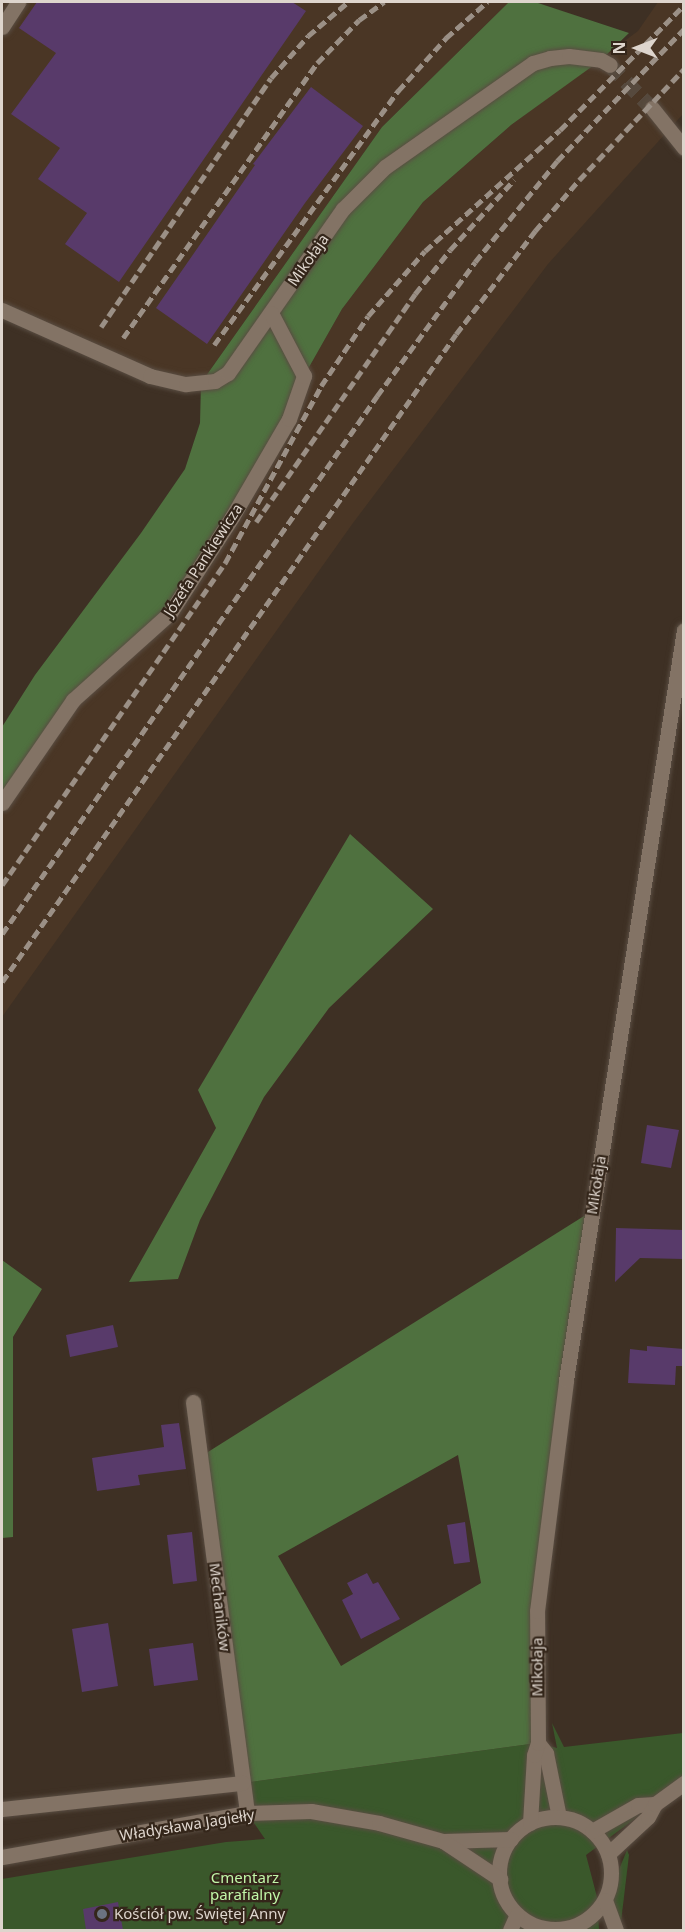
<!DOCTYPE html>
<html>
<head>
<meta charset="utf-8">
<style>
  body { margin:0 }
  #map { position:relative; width:685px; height:1932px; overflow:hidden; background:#3e3024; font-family:"Noto Sans",sans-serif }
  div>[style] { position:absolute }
  .built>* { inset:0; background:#4a3625 }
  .green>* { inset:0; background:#3a582b }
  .forest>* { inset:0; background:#4f713f }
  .building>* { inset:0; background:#583a6a }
  .minor-tunnel>* { height:15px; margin-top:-7.5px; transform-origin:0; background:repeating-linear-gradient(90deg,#56493d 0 15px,transparent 0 23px) }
  .roads { filter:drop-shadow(0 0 2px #594d42) drop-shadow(0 0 2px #594d42) }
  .minor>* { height:15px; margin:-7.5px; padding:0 7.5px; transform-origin:7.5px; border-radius:7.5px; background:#837365 }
  .minor>.ring { margin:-7.5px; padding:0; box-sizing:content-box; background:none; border:15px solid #837365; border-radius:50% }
  .rail>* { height:4.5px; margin-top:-2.25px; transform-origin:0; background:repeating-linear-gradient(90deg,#9b9086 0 9px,transparent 0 13.5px) }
  .dots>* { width:16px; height:16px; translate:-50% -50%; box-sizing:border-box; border:3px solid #34261a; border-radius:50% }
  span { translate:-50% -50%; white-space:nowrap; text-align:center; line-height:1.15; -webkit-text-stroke:4.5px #34261a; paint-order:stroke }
  .street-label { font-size:15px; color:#ded5cd }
  .park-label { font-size:15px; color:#c1f6a8 }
  .poi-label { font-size:15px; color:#ded5cd }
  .left { translate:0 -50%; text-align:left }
  .frame { position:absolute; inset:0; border:3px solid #ded5cd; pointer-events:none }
  .north { position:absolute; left:607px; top:18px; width:60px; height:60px; -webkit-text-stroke:4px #34261a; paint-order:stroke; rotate:270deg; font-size:16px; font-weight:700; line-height:24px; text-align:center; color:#ded5cd }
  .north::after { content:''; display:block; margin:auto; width:21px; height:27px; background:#ded5cd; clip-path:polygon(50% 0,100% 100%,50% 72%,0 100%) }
</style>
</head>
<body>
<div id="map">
  <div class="built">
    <div style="clip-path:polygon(2px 2px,509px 2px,382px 127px,201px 383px,186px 384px,2px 310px)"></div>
    <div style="clip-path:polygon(658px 2px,683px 2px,683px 114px,548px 264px,353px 523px,2px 1017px,2px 803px,304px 376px,342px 309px,423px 202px,511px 125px,638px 31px)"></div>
  </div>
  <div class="green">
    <div style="clip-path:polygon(552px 1723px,564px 1747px,683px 1733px,683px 1783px,586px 1855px,597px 1897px,599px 1930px,2px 1930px,2px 1879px,226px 1842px,265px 1839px,247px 1813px,243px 1783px,538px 1743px,557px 1748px)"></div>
    <div style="clip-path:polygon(627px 1850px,629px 1855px,620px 1930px,611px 1909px,618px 1872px)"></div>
  </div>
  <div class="forest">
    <div style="clip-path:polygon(509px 2px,535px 2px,629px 33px,601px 60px,511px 125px,423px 202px,342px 309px,304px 376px,289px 419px,170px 613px,73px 700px,2px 803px,2px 727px,35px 675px,141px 533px,185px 469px,200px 423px,201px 383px,382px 127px)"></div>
    <div style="clip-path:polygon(350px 834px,433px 909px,329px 1008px,264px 1097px,200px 1220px,178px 1279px,129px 1282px,216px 1128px,198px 1090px)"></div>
    <div style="clip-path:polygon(evenodd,592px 1211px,539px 1588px,538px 1743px,243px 1783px,200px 1457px,592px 1211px,458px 1455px,481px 1583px,341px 1666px,278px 1556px,458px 1455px)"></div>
    <div style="clip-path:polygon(2px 1260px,42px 1289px,13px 1337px,13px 1537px,2px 1538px)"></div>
  </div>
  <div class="building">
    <div style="clip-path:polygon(37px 2px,292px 2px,306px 11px,119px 282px,65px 244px,87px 213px,38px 179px,60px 148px,11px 114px,56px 53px,19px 28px)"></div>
    <div style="clip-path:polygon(311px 87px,363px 126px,305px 203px,207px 344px,156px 308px,255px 165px,253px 164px)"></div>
    <div style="clip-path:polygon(647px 1125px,679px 1130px,671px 1168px,641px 1163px)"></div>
    <div style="clip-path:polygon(616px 1228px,684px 1230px,684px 1259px,640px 1258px,615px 1282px)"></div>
    <div style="clip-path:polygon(113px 1325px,118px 1347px,70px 1357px,66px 1335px)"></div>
    <div style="clip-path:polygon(647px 1346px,684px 1349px,684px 1366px,676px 1366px,675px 1385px,628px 1383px,630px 1349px,647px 1351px)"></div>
    <div style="clip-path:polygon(179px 1423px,186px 1469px,138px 1475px,140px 1485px,97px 1491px,92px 1458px,164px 1447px,161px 1425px)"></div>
    <div style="clip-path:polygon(465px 1522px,470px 1562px,454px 1564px,447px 1525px)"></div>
    <div style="clip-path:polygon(192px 1532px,197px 1581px,173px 1584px,167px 1535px)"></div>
    <div style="clip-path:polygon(367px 1573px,373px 1584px,378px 1582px,400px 1619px,361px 1639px,342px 1600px,353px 1594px,347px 1583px)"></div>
    <div style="clip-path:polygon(108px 1623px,118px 1686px,82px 1692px,72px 1629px)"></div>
    <div style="clip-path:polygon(193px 1643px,198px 1680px,154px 1686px,149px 1649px)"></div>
    <div style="clip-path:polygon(118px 1902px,123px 1930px,86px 1930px,83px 1909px)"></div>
  </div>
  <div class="minor-tunnel">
    <div style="left:610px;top:65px;width:60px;rotate:45.7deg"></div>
  </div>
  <div class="roads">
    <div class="minor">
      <div style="left:2px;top:27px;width:30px;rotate:-57deg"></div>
      <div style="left:652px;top:108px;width:51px;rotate:51.3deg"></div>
      <div style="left:2px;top:310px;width:162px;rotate:24deg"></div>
      <div style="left:150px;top:376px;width:37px;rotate:13deg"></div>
      <div style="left:186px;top:384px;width:29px;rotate:-6deg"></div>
      <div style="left:215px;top:381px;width:15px;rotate:-32deg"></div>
      <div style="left:228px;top:373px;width:200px;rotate:-55deg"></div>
      <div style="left:343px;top:209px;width:59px;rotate:-45deg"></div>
      <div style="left:385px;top:167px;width:181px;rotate:-35.1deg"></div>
      <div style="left:533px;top:63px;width:18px;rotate:-16deg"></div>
      <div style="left:550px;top:58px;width:19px;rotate:-6deg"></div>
      <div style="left:569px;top:56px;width:32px;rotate:7deg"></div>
      <div style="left:601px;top:60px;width:10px;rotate:29deg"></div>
      <div style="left:2px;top:803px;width:125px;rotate:-55.4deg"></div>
      <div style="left:73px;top:700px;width:130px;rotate:-41.9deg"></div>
      <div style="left:170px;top:613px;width:114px;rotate:-57.1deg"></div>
      <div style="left:232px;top:517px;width:113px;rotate:-59.8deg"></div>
      <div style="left:289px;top:419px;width:46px;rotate:-70.8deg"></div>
      <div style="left:304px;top:376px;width:71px;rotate:-117.6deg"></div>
      <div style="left:193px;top:1402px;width:415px;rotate:82.5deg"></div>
      <div style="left:538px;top:1743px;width:13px;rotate:51deg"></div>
      <div style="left:546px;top:1753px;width:65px;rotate:78.5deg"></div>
      <div style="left:2px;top:1809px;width:242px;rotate:-6.2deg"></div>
      <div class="ring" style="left:499px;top:1817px;width:97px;height:97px"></div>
      <div style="left:530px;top:1823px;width:68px;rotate:-86.6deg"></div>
      <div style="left:534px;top:1755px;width:13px;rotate:-72deg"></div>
      <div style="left:538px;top:1743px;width:132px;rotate:-90.4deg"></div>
      <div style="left:537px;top:1611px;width:233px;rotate:-82.8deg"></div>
      <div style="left:566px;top:1380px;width:759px;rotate:-81.06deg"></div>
      <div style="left:592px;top:1831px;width:53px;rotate:-29.5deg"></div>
      <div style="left:638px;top:1805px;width:17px;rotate:-3deg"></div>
      <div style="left:443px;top:1841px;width:68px;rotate:-1.7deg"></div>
      <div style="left:608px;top:1854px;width:54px;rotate:-42.8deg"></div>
      <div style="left:648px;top:1817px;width:15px;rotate:-62deg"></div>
      <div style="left:655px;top:1804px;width:36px;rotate:-36deg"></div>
      <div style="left:2px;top:1857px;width:249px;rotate:-10.2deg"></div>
      <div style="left:247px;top:1813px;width:64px;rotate:-1.8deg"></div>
      <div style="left:311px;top:1811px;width:69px;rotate:10deg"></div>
      <div style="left:379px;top:1823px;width:66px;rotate:15.7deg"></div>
      <div style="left:443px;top:1841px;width:69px;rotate:33.7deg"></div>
      <div style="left:605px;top:1900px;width:32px;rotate:70deg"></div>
      <div style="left:510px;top:1930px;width:17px;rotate:-66deg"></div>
    </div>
  </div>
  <div class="rail">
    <div style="left:101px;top:327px;width:301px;rotate:-55.7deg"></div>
    <div style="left:271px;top:78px;width:56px;rotate:-48.6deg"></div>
    <div style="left:308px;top:36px;width:52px;rotate:-40.4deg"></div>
    <div style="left:123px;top:338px;width:337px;rotate:-54.8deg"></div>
    <div style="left:317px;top:63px;width:60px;rotate:-45.7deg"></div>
    <div style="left:359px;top:20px;width:31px;rotate:-36deg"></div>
    <div style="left:214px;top:345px;width:314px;rotate:-54.1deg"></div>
    <div style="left:398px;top:91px;width:72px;rotate:-47.8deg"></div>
    <div style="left:446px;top:38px;width:55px;rotate:-41.3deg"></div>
    <div style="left:256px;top:522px;width:278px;rotate:-55.1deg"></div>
    <div style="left:415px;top:294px;width:56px;rotate:-51.5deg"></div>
    <div style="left:450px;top:250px;width:95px;rotate:-47.6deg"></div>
    <div style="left:2px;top:885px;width:392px;rotate:-55.3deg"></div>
    <div style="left:225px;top:563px;width:201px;rotate:-61.5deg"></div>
    <div style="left:321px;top:386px;width:84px;rotate:-56.1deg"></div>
    <div style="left:368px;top:316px;width:86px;rotate:-48.8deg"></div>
    <div style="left:425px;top:251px;width:181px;rotate:-41.9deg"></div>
    <div style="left:560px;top:130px;width:176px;rotate:-45.2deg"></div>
    <div style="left:2px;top:934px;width:656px;rotate:-55.12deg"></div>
    <div style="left:377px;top:396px;width:166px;rotate:-53.8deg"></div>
    <div style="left:475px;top:262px;width:130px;rotate:-50.9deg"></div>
    <div style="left:557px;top:161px;width:183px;rotate:-46.1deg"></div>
    <div style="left:2px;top:982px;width:791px;rotate:-54.98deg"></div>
    <div style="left:456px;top:334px;width:130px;rotate:-52.5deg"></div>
    <div style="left:535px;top:231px;width:67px;rotate:-49.2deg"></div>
    <div style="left:579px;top:180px;width:153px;rotate:-46.6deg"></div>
  </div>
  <div class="dots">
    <div style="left:102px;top:1914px;background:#6b7280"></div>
  </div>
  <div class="street-label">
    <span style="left:308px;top:260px;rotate:-55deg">Mikołaja</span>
    <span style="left:203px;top:560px;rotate:-57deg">Józefa Pankiewicza</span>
    <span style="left:596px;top:1185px;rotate:-81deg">Mikołaja</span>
    <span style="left:220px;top:1607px;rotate:83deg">Mechaników</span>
    <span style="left:537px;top:1667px;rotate:-90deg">Mikołaja</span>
    <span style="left:187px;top:1825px;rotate:-9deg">Władysława Jagiełły</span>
  </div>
  <div class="park-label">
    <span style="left:245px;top:1886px">Cmentarz<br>parafialny</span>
  </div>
  <div class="poi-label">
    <span class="left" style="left:114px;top:1914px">Kościół pw. Świętej Anny</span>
  </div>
  <div class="frame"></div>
  <div class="north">N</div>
</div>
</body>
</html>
